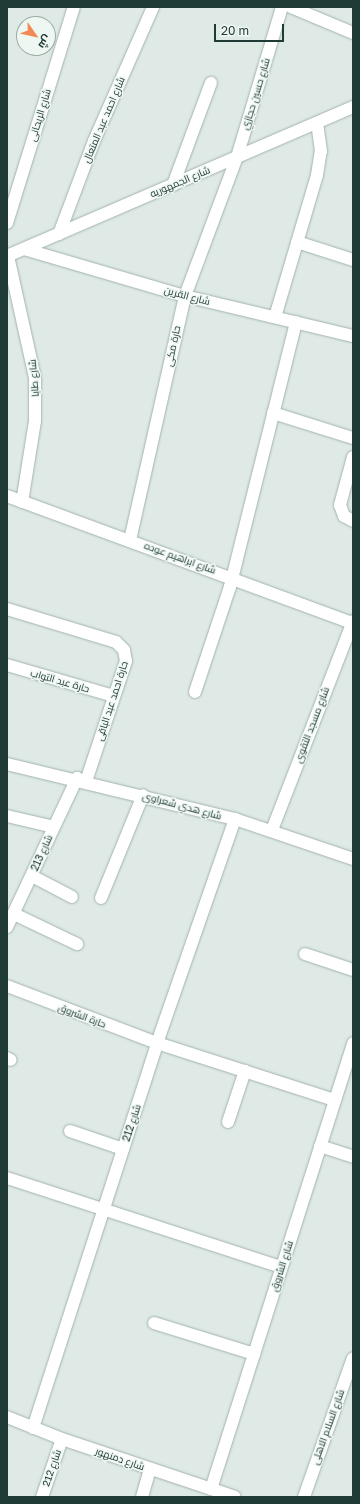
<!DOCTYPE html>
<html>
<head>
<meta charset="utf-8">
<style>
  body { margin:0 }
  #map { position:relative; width:360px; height:1504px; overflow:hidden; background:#dfeae6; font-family:"Golos Text",Cairo,sans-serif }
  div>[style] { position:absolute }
  .roads { filter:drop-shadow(0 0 1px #a2b2ad) drop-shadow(0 0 1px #a2b2ad) }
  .minor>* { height:12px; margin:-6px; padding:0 6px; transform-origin:6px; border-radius:6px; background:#fff }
  .tertiary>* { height:12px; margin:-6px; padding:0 6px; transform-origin:6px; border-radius:6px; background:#fff }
  .secondary>* { height:12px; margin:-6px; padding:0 6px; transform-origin:6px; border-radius:6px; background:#fff }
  span { translate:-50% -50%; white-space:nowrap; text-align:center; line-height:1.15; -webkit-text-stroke:3px #eff7f3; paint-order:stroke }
  .street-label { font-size:10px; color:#203a35 }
  .frame { position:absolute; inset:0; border:8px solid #203a35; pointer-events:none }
  .north { position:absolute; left:16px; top:16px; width:40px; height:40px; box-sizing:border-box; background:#eff7f3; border:1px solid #9caba7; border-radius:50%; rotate:124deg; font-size:11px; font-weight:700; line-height:16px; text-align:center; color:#203a35 }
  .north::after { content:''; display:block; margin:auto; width:14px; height:18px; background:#f18a55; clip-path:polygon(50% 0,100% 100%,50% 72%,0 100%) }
  .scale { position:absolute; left:214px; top:24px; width:70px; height:18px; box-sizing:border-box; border:2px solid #203a35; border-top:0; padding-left:5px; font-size:12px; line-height:14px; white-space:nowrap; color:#203a35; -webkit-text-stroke:3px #eff7f3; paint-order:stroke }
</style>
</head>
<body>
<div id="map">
  <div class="roads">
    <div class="minor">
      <div style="left:291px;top:7px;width:67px;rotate:22.8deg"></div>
      <div style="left:173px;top:185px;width:109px;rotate:-69.6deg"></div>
      <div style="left:7px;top:223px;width:226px;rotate:-72.8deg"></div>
      <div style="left:59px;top:234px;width:99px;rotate:-69.4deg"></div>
      <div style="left:94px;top:141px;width:146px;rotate:-66.2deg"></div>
      <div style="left:297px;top:242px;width:59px;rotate:17.8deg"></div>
      <div style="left:24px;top:249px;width:168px;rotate:16.3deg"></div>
      <div style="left:185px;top:296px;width:173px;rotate:13.4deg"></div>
      <div style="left:8px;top:256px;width:125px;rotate:77.5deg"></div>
      <div style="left:35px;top:378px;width:43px;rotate:90deg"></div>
      <div style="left:35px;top:421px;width:82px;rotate:99.1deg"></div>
      <div style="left:275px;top:317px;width:148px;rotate:-73.5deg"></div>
      <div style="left:317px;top:175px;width:24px;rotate:-81deg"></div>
      <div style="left:321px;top:151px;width:28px;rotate:-98deg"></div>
      <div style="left:273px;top:413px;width:84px;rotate:17.4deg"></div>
      <div style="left:353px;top:457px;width:50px;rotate:105.2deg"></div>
      <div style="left:340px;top:505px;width:12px;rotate:70deg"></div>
      <div style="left:344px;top:516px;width:10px;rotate:29deg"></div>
      <div style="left:7px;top:496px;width:368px;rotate:20.2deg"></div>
      <div style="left:130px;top:540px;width:250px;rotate:-77.3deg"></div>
      <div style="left:185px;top:296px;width:148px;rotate:-69.5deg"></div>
      <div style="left:237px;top:157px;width:157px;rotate:-73.3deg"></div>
      <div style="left:7px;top:609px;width:114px;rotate:16.8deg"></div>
      <div style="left:116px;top:642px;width:11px;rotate:45deg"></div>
      <div style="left:124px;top:650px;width:11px;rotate:80deg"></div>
      <div style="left:126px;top:661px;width:126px;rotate:108.4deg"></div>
      <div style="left:7px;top:665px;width:111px;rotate:16.2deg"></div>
      <div style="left:195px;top:692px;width:111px;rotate:-71.6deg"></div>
      <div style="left:230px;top:587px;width:273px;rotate:-76deg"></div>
      <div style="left:7px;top:816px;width:48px;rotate:13.2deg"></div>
      <div style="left:272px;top:830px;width:224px;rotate:-68.8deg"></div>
      <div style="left:32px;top:876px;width:45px;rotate:27.7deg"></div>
      <div style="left:101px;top:898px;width:111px;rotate:-67.8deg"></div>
      <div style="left:14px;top:914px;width:70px;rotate:25.5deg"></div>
      <div style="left:7px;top:927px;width:165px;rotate:-64.8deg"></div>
      <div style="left:305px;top:954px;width:51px;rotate:18.4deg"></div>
      <div style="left:7px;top:986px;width:160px;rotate:20.8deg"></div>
      <div style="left:157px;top:1043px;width:187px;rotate:17.8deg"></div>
      <div style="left:7px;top:1058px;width:4px;rotate:27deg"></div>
      <div style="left:228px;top:1122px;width:54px;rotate:-71.6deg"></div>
      <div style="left:70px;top:1131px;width:56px;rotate:18.8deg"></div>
      <div style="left:320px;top:1146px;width:35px;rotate:18deg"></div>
      <div style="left:7px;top:1178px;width:288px;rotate:18deg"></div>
      <div style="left:154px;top:1323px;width:105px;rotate:17.2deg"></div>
      <div style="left:7px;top:1417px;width:59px;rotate:21.8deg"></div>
      <div style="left:62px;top:1439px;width:182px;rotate:18.5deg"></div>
      <div style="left:33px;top:1428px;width:404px;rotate:-72.1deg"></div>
      <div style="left:157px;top:1043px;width:237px;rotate:-70.8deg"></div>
      <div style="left:211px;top:1489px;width:468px;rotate:-72.3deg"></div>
      <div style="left:42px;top:1497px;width:61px;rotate:-71deg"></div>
      <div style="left:142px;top:1497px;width:29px;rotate:-74deg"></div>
      <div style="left:304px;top:1497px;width:147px;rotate:-70.6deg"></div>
    </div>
    <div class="tertiary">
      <div style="left:7px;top:764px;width:235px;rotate:13.6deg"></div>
      <div style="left:235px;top:819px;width:125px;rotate:18.7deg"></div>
    </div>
    <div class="secondary">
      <div style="left:7px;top:256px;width:377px;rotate:-23.3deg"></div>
    </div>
  </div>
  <div class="street-label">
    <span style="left:256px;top:94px;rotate:-73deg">شارع حسين حجازي</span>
    <span style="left:40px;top:115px;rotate:-73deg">شارع الريحانى</span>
    <span style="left:104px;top:120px;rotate:-67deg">شارع احمد عبد المتعال</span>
    <span style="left:180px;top:182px;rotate:-23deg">شارع الجمهوريه</span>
    <span style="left:187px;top:296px;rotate:15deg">شارع القرين</span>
    <span style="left:173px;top:346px;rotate:-78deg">حارة مكى</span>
    <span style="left:34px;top:378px;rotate:-95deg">شارع طابا</span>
    <span style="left:180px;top:558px;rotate:20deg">شارع ابراهيم عوده</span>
    <span style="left:60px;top:681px;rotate:16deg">حارة عبد التواب</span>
    <span style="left:112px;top:701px;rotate:-72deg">حارة احمد عبد الباقى</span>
    <span style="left:312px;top:725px;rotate:-69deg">شارع مسجد التقوى</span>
    <span style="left:182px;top:806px;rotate:15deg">شارع هدي شعراوى</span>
    <span style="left:42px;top:853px;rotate:-66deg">شارع 213</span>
    <span style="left:82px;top:1016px;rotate:21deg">حارة الشروق</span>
    <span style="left:132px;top:1123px;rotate:-72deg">شارع 212</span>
    <span style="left:282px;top:1266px;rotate:-72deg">شارع الشروق</span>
    <span style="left:328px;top:1427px;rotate:-70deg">شارع السلام الاهلى</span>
    <span style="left:120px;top:1459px;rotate:19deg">شارع دمنهور</span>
    <span style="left:52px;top:1468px;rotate:-71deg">شارع 212</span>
  </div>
  <div class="frame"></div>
  <div class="north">ش</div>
  <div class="scale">20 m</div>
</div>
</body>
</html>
